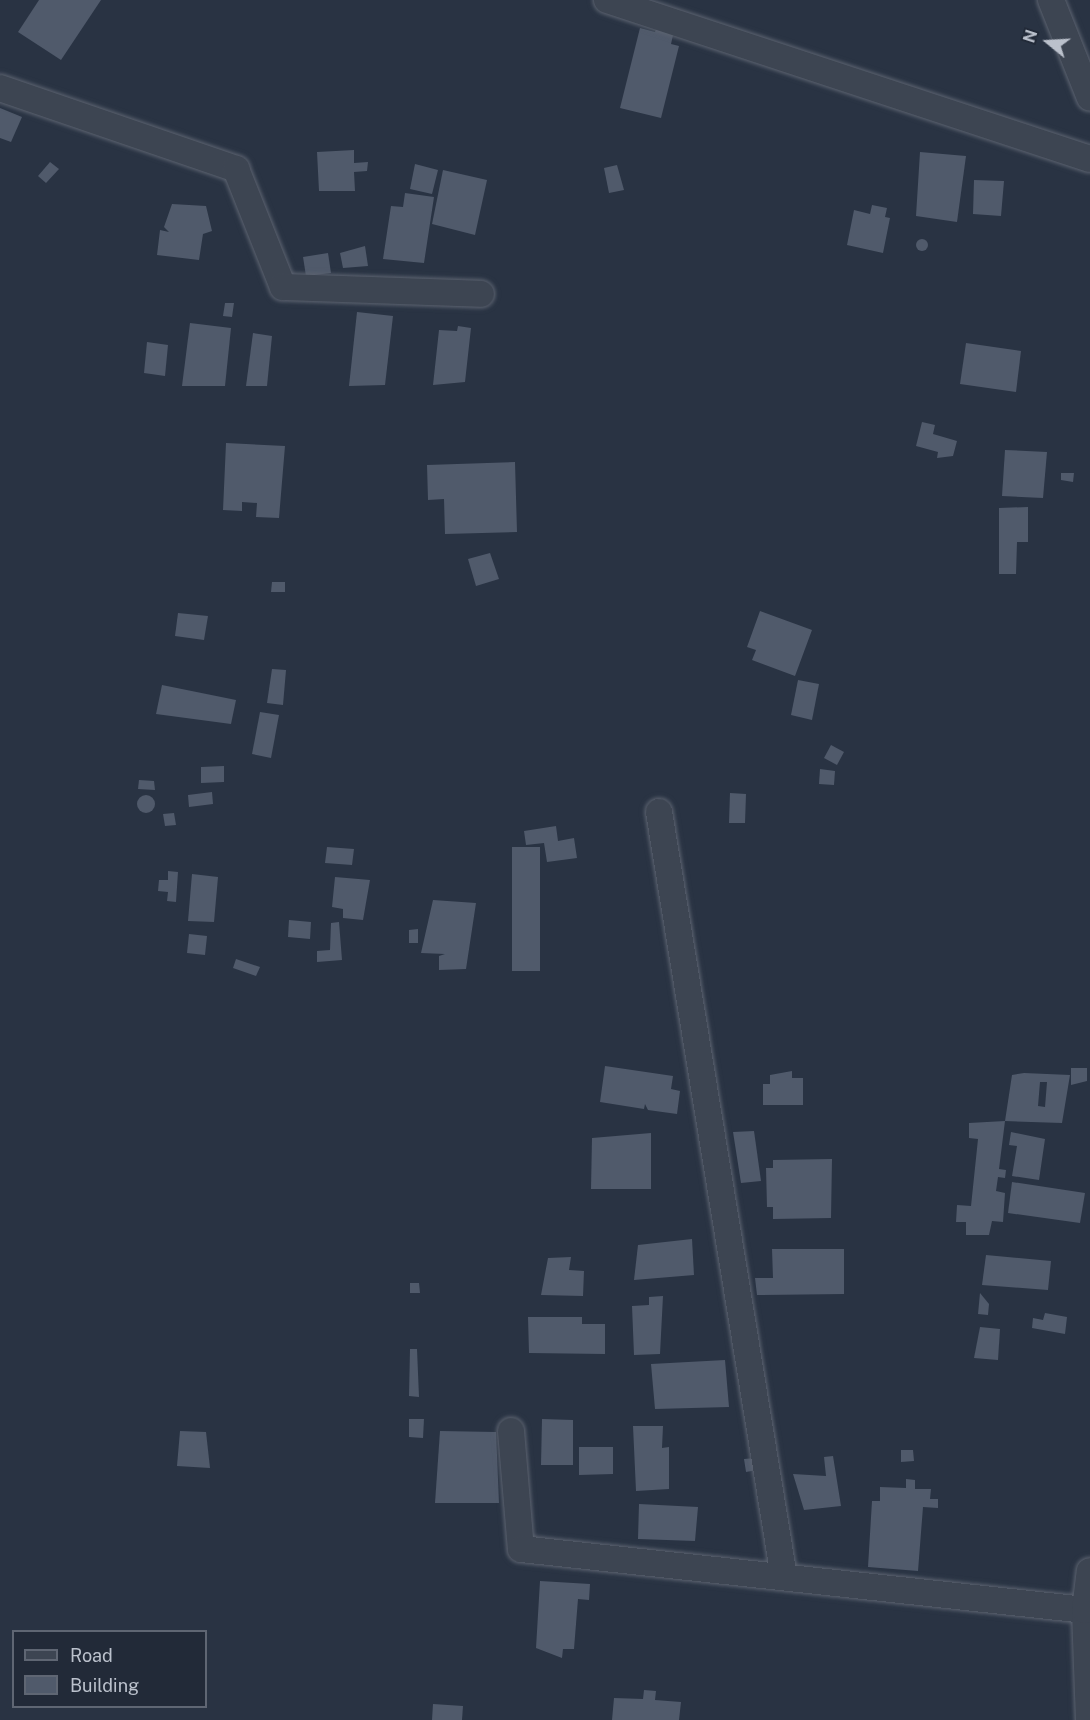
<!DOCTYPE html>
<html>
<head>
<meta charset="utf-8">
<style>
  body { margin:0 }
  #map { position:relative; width:1090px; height:1720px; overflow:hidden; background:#293343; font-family:"Public Sans",sans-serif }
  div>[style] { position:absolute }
  .building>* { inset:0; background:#505a6b }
  .round { border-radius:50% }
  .roads { filter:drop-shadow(0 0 2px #5c6370) drop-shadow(0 0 2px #5c6370) }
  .street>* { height:26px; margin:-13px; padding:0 13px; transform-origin:13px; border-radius:13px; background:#3d4552 }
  span { translate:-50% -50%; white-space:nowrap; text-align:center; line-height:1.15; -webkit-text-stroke:5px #222a38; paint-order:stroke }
  .legend { position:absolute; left:12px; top:1630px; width:195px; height:78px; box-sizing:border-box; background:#222a38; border:2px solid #5f6673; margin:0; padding:8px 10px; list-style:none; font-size:18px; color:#bbc1cc }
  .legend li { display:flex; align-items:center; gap:12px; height:30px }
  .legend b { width:30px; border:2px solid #5f6673 }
  .north { position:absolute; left:1018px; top:12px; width:60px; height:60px; -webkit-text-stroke:4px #222a38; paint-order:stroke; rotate:288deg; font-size:16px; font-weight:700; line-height:24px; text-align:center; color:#bbc1cc }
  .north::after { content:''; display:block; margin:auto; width:21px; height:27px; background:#bbc1cc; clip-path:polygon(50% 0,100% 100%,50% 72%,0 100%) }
</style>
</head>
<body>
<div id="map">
  <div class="building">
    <div style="clip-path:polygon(39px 0,101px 0,61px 60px,18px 32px)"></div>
    <div style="clip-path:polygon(657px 26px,674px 31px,671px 44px,679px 46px,661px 118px,620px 108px,640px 28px,655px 32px)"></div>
    <div style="clip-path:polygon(0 108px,22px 117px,11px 142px,0 138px)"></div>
    <div style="clip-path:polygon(354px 150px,354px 163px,368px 162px,367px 171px,354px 172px,355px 191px,319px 191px,317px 152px)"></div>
    <div style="clip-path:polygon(920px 152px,966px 156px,957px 222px,916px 216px)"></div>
    <div style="clip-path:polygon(50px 162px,59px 169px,46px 183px,38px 176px)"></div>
    <div style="clip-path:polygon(415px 164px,438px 170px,432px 194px,410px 189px)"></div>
    <div style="clip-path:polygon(617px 165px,624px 190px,609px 193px,604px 168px)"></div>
    <div style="clip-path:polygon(443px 170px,487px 180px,475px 235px,432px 224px)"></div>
    <div style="clip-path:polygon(974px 180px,1004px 181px,1001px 216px,973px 214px)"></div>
    <div style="clip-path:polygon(405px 193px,434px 197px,424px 263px,383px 259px,391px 206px,403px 207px)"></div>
    <div style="clip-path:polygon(172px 204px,206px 206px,212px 231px,203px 234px,199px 260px,157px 255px,160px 230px,169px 232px,164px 227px)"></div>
    <div style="clip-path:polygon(872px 205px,887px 208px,885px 217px,890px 218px,883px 253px,847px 245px,854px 210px,870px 214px)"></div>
    <div class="round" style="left:916px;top:239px;width:12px;height:12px"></div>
    <div style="clip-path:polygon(365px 246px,368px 266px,343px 268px,340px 253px)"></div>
    <div style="clip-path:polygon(328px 253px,331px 273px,306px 276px,303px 257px)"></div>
    <div style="clip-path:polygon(225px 303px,234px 303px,232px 317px,223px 316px)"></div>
    <div style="clip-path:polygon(357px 312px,393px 316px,385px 385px,349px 386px)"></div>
    <div style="clip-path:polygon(190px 323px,231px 328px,225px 386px,182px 386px)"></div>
    <div style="clip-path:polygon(458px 326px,471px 328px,465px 382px,433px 385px,439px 330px,457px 331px)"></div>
    <div style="clip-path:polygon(253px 333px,272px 336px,267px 386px,246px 386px)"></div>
    <div style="clip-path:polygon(147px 342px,168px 345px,165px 376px,144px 373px)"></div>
    <div style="clip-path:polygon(966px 343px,1021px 351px,1016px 392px,960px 384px)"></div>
    <div style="clip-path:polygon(922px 422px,935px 425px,933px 434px,957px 441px,953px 456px,937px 458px,938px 452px,916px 446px)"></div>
    <div style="clip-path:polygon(226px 443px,285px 446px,279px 518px,256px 517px,257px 503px,242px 502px,242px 511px,223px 510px)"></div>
    <div style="clip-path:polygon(1005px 450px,1047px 452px,1043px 498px,1002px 496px)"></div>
    <div style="clip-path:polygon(515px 462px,517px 532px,445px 534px,444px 499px,428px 500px,427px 465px)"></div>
    <div style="clip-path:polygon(1061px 473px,1074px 473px,1073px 482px,1061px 480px)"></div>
    <div style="clip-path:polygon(1028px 507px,1028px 542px,1017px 542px,1016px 574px,999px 574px,999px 508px)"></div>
    <div style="clip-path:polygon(490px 553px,499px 579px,476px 586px,468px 559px)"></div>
    <div style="clip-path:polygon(272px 582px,285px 582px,285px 592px,271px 592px)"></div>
    <div style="clip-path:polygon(760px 611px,812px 630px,795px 676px,752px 660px,756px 650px,747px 647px)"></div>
    <div style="clip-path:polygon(178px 613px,208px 616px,204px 640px,175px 636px)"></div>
    <div style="clip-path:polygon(272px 669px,286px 670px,283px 705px,267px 703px)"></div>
    <div style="clip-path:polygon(798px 680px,819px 684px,812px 720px,791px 715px)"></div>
    <div style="clip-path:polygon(162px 685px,236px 700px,231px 724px,156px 714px)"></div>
    <div style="clip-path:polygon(260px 712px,279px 715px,271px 758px,252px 754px)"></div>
    <div style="clip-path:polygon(831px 745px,844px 752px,837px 765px,824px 758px)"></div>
    <div style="clip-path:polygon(224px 766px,224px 782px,201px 783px,201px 767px)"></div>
    <div style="clip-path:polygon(820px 769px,835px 771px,834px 785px,819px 784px)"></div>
    <div style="clip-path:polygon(139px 780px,154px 781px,155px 790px,138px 789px)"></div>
    <div style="clip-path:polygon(212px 792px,213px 804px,189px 807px,188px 795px)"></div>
    <div style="clip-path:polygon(730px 793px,746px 794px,745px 823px,729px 823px)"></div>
    <div class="round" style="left:137px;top:795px;width:18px;height:18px"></div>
    <div style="clip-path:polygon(174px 813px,176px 825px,165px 826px,163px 814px)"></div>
    <div style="clip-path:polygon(556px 826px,558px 841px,574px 838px,577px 858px,547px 862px,544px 843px,526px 845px,524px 831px)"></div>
    <div style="clip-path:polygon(327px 847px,354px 849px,352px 865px,325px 863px)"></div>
    <div style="clip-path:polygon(512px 847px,540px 847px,540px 971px,512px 971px)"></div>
    <div style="clip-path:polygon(168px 871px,178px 872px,176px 902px,167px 901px,168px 892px,158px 891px,159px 880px,168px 880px)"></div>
    <div style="clip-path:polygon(192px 874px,218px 877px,214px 922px,188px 921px)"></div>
    <div style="clip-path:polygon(335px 877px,370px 880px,363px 920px,343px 918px,343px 909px,332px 907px)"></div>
    <div style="clip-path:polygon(433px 900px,476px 903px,466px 969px,439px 970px,439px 956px,445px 954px,421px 953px)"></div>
    <div style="clip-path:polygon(289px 920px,311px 922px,310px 939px,288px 937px)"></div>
    <div style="clip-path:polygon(339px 922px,342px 960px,317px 962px,317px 951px,330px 950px,331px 923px)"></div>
    <div style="clip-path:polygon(418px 929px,418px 943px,409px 943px,409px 930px)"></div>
    <div style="clip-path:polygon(189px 934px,207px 936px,205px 955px,187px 953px)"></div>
    <div style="clip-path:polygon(236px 959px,260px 967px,256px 976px,233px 968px)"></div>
    <div style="clip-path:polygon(605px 1066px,673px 1076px,671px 1089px,680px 1091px,677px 1114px,648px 1110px,645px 1104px,644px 1109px,600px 1102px)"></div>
    <div style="clip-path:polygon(1071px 1068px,1087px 1068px,1087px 1081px,1071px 1085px)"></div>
    <div style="clip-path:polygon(792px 1071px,792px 1078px,803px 1078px,803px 1105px,763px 1105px,763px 1084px,770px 1084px,770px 1075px)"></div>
    <div style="clip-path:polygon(evenodd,1024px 1073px,1070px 1075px,1062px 1123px,1005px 1121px,1012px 1075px,1024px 1073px,1040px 1082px,1047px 1082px,1045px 1107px,1038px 1106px,1040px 1082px)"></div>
    <div style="clip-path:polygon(1005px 1121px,999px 1169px,1006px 1170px,1005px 1178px,998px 1177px,996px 1191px,1005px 1193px,1003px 1222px,992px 1221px,989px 1235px,966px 1235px,966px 1222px,956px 1222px,957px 1205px,971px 1206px,978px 1139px,969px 1138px,969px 1123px)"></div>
    <div style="clip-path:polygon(754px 1131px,761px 1181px,741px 1183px,733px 1132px)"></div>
    <div style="clip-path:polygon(1011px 1132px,1045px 1139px,1039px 1180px,1012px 1176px,1017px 1146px,1009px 1145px)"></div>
    <div style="clip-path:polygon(651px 1133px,651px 1189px,591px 1189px,592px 1138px)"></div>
    <div style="clip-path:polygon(832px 1159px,831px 1218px,773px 1219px,773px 1207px,767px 1207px,766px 1168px,773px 1168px,773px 1160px)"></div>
    <div style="clip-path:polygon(1012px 1182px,1085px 1193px,1080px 1223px,1008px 1213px)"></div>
    <div style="clip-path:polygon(692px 1239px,694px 1275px,634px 1280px,638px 1245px)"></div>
    <div style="clip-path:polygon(772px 1249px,844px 1249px,844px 1294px,757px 1295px,755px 1278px,773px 1278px)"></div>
    <div style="clip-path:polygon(986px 1255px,1051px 1261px,1048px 1290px,982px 1285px)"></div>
    <div style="clip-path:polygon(571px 1257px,569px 1270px,584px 1271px,583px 1296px,541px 1295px,548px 1258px)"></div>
    <div style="clip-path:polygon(410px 1283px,419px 1283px,420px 1293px,410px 1293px)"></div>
    <div style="clip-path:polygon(980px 1293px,989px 1304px,988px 1315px,978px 1314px)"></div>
    <div style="clip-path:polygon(663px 1296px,660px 1354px,634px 1355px,632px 1306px,649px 1305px,649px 1297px)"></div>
    <div style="clip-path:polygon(1045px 1313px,1067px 1317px,1065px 1334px,1032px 1328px,1033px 1318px,1043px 1320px)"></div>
    <div style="clip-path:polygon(528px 1317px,582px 1317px,582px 1324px,605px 1324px,605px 1354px,529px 1353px)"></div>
    <div style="clip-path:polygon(980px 1327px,1000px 1329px,998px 1360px,974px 1358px)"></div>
    <div style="clip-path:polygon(410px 1349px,417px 1349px,419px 1397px,409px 1396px)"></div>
    <div style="clip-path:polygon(725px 1360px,729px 1407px,655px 1409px,651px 1364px)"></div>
    <div style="clip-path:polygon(409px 1419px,424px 1419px,423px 1438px,409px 1437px)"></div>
    <div style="clip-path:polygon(542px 1419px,573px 1420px,573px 1465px,541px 1465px)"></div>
    <div style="clip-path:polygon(633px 1426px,663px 1426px,662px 1448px,669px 1447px,669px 1489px,636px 1491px)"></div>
    <div style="clip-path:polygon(180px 1431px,206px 1432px,210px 1468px,177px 1466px)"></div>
    <div style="clip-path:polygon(440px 1431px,496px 1432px,499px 1503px,435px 1503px)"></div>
    <div style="clip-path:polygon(579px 1447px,613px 1447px,613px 1474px,579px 1475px)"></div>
    <div style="clip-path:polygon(901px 1450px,913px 1450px,914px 1461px,901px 1462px)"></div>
    <div style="clip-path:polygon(833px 1456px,841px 1506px,804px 1510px,793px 1474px,826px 1476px,824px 1457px)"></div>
    <div style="clip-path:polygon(755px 1458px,757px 1470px,746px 1472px,744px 1459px)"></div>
    <div style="clip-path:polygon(906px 1479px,915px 1480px,915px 1489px,931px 1489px,930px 1499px,938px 1499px,938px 1508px,923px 1507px,918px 1571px,868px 1567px,872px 1501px,880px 1501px,880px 1487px,906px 1488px)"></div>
    <div style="clip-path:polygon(639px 1504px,698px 1507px,695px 1541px,638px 1539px)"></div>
    <div style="clip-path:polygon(540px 1581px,590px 1584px,589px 1600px,578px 1599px,574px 1649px,563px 1649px,562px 1658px,536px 1648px)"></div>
    <div style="clip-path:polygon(644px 1690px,656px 1691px,655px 1700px,681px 1702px,679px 1720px,612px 1720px,614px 1698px,643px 1699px)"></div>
    <div style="clip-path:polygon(433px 1704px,463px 1706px,462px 1720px,432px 1720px)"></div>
  </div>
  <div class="roads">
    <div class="street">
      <div style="left:607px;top:0;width:508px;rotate:18.22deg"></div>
      <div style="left:1051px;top:0;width:105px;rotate:68.3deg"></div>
      <div style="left:0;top:88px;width:250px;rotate:18.9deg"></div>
      <div style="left:236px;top:169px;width:127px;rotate:68.3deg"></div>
      <div style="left:283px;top:287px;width:198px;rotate:2deg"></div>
      <div style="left:659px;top:812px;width:775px;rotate:80.72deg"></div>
      <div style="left:511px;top:1431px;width:118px;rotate:85.2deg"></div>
      <div style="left:521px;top:1549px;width:567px;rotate:6.17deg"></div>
      <div style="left:1089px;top:1720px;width:110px;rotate:-92.1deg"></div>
      <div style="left:1085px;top:1610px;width:39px;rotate:-83deg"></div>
    </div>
  </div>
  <ul class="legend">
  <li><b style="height:8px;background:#3d4552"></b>Road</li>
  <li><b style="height:16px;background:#505a6b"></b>Building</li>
  </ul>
  <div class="north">N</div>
</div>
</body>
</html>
